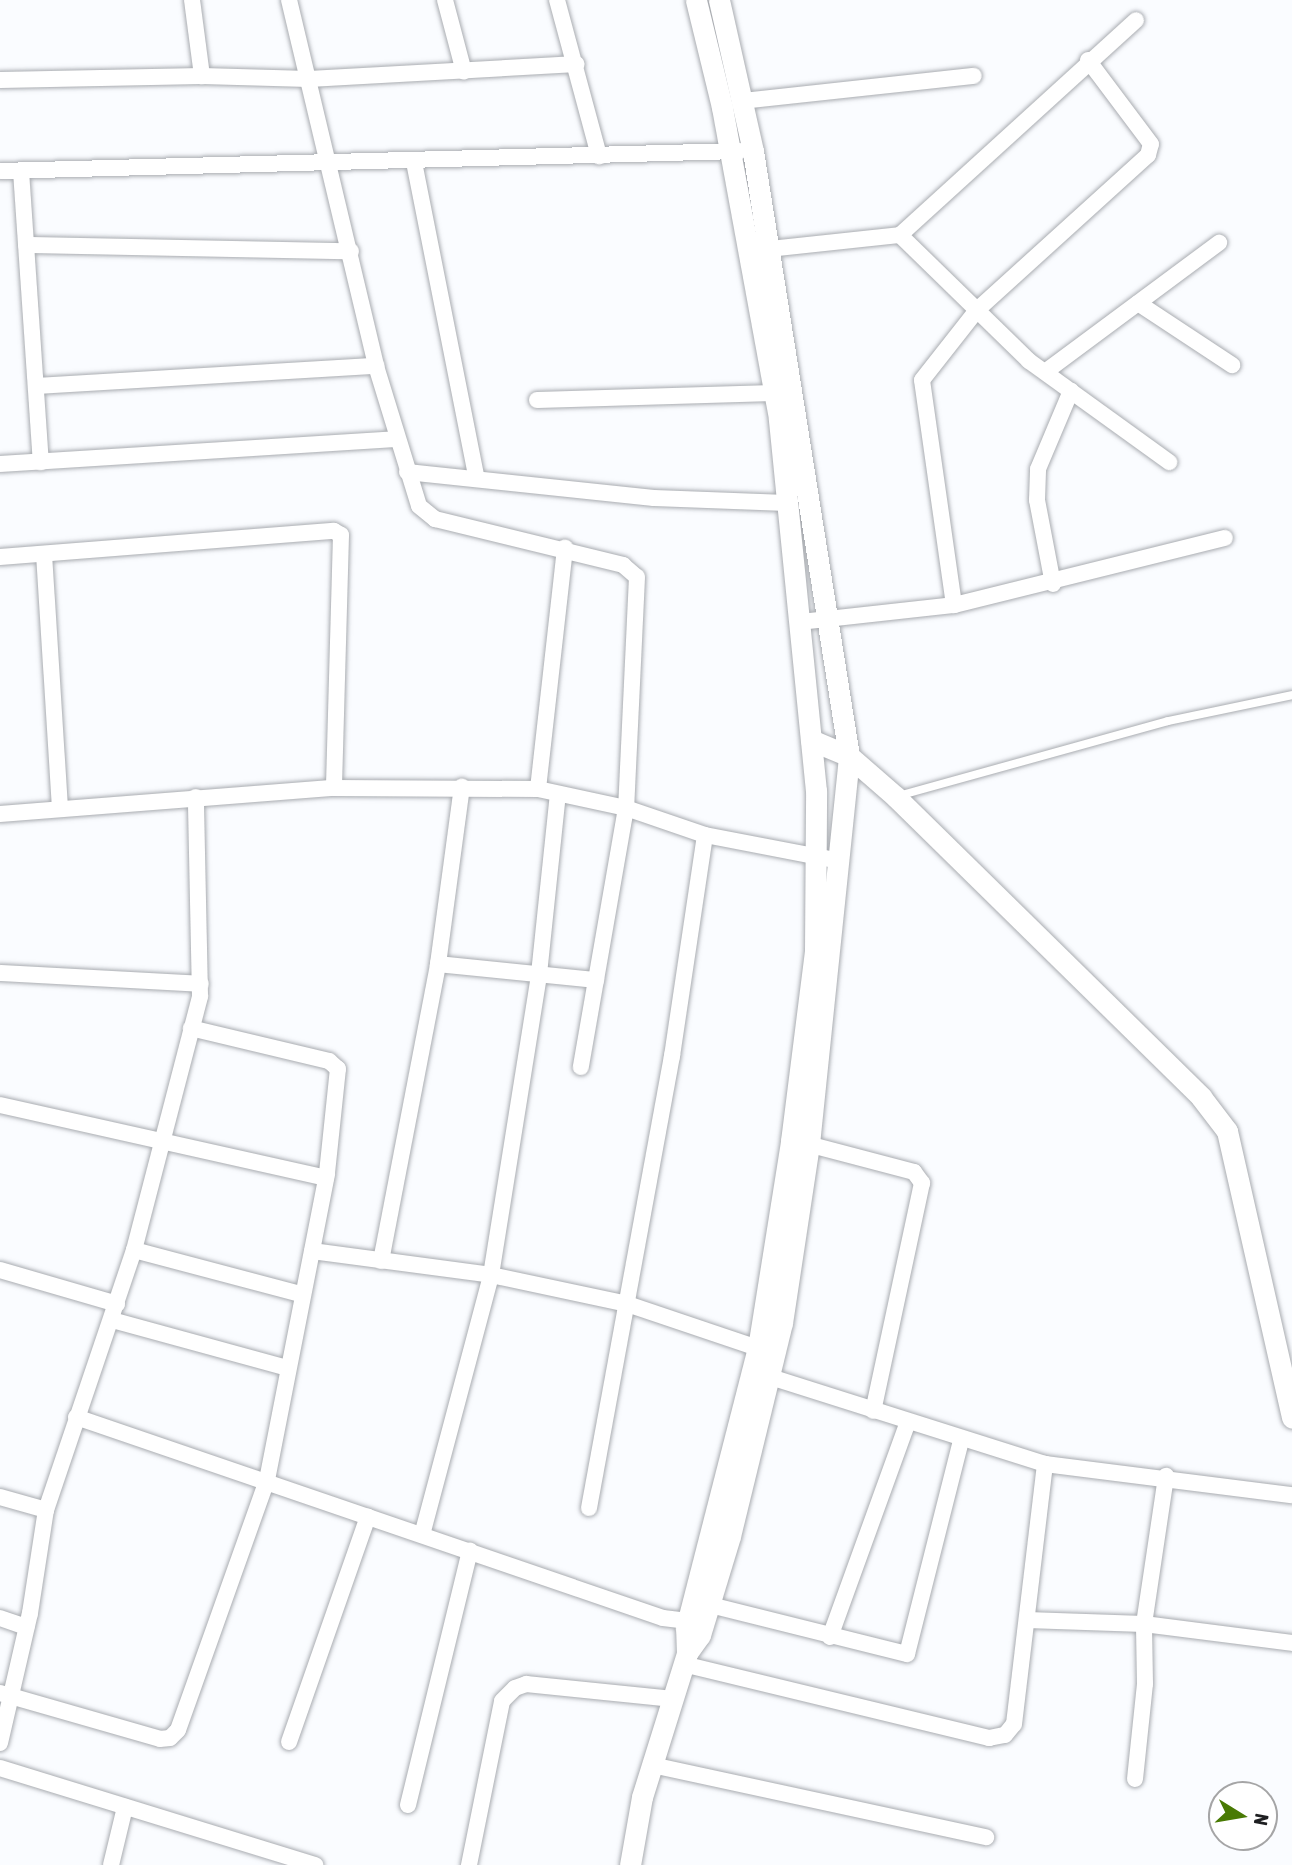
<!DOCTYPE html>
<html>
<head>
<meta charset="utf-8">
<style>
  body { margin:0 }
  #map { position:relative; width:1292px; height:1865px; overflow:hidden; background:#fafcff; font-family:"Asap Condensed",sans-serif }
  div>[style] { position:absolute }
  .roads { filter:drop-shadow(0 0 2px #a9acb1) drop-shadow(0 0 2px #a9acb1) }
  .service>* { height:8px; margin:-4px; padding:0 4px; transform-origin:4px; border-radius:4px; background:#fff }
  .minor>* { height:16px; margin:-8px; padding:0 8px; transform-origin:8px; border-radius:8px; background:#fff }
  .tertiary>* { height:21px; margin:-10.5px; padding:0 10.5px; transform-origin:10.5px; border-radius:10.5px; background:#fff }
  span { translate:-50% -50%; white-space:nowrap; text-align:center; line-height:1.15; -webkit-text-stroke:5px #fff; paint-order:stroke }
  .north { position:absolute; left:1208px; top:1781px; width:70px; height:70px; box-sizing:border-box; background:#fff; border:2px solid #a5a5a6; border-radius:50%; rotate:101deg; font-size:19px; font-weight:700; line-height:28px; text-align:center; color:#1e1f21 }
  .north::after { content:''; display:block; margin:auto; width:24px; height:32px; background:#497a04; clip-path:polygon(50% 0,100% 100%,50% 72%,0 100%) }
</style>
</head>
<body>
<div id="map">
  <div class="roads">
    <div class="service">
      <div style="left:898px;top:796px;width:280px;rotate:-15.5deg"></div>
      <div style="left:1168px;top:721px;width:127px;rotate:-11.8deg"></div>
    </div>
    <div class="minor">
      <div style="left:192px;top:0;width:77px;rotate:82.5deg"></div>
      <div style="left:289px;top:0;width:376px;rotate:76.6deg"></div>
      <div style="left:376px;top:366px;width:146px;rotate:72.9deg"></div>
      <div style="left:419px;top:506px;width:21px;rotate:39deg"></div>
      <div style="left:435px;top:519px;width:194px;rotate:13.7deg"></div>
      <div style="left:623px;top:565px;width:18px;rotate:41deg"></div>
      <div style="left:637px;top:577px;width:231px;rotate:92.7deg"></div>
      <div style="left:626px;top:808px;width:263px;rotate:99.9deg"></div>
      <div style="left:445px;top:0;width:74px;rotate:75.2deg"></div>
      <div style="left:557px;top:0;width:162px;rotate:74.9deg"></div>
      <div style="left:0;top:80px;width:202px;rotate:-1.1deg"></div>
      <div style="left:202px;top:76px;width:107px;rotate:1.6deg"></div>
      <div style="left:309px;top:79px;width:268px;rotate:-3.2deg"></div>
      <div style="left:742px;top:101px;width:233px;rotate:-6.2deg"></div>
      <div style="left:414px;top:162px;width:323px;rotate:78.8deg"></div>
      <div style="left:0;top:171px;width:740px;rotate:-1.55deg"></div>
      <div style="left:21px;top:171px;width:292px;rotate:86.1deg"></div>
      <div style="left:900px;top:235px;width:180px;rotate:44.3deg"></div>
      <div style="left:1029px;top:361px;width:173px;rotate:35.8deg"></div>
      <div style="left:26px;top:245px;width:325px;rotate:1.1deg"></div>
      <div style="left:769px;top:249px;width:132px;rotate:-6.1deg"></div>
      <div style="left:900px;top:235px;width:319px;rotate:-42.3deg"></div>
      <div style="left:1138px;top:303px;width:113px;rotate:33.4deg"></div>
      <div style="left:1045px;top:372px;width:217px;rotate:-36.6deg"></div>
      <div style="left:36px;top:386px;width:341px;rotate:-3.4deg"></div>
      <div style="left:537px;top:400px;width:237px;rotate:-1.7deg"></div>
      <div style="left:0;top:464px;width:396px;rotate:-3.6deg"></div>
      <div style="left:407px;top:472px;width:248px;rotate:6deg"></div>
      <div style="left:654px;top:498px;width:133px;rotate:2.2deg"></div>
      <div style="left:44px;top:554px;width:254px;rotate:86.4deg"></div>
      <div style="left:0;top:557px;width:335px;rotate:-4.5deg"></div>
      <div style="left:334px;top:531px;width:8px;rotate:30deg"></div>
      <div style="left:341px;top:535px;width:253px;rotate:91.6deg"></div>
      <div style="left:1053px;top:584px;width:86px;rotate:-100.8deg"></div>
      <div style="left:1037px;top:500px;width:31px;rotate:-88deg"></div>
      <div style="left:1038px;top:469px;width:85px;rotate:-67.1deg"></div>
      <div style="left:954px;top:605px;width:227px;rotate:-98.1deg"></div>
      <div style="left:922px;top:380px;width:89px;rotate:-51.8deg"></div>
      <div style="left:977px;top:310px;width:231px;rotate:-42.2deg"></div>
      <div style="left:1148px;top:155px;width:11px;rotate:-75deg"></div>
      <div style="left:1151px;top:144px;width:105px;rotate:-126.9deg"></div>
      <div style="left:800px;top:622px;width:155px;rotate:-6.3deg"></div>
      <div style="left:954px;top:605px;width:279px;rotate:-13.9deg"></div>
      <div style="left:538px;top:789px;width:243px;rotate:-83.6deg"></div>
      <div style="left:0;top:814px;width:335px;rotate:-4.5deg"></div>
      <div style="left:334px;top:788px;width:204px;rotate:0.3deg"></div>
      <div style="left:538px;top:789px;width:90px;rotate:12.2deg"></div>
      <div style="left:626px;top:808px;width:83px;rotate:18.9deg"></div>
      <div style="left:705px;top:835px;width:137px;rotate:10.9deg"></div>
      <div style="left:438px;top:964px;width:159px;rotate:5.8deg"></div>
      <div style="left:0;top:973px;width:201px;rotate:3.1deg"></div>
      <div style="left:0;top:1105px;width:334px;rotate:12.6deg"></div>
      <div style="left:800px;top:1142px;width:118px;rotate:14.7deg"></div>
      <div style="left:914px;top:1172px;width:14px;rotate:54deg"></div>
      <div style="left:922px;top:1183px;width:233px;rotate:102.1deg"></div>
      <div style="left:134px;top:1250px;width:173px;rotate:14.8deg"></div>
      <div style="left:312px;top:1251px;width:181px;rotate:7.6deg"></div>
      <div style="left:491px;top:1275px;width:139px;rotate:12deg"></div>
      <div style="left:627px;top:1304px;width:138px;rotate:18.6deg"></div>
      <div style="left:381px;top:1261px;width:302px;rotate:-79.1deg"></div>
      <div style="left:438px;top:964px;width:179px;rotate:-82.3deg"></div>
      <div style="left:0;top:1270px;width:122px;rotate:16.2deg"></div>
      <div style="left:112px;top:1320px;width:181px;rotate:15.3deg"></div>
      <div style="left:758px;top:1373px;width:301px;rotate:17.6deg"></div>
      <div style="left:1045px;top:1464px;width:249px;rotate:7.2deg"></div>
      <div style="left:76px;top:1417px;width:620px;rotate:18.9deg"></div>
      <div style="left:663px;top:1618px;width:25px;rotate:7deg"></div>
      <div style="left:0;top:1497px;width:48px;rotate:15.8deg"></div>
      <div style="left:589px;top:1508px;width:460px;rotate:-79.6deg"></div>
      <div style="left:672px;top:1056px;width:223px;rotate:-81.5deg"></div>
      <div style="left:422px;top:1535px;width:269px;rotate:-75.1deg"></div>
      <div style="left:491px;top:1275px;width:305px;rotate:-80.9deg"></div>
      <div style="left:539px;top:974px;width:181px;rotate:-84deg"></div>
      <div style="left:710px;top:1605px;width:203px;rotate:14deg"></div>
      <div style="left:907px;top:1654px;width:221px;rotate:-75.8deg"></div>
      <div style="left:0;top:1618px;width:28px;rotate:19deg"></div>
      <div style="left:1027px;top:1620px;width:117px;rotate:2deg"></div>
      <div style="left:1144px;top:1624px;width:149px;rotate:7.3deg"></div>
      <div style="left:830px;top:1637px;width:229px;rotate:-70.1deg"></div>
      <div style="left:683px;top:1664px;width:315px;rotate:13.6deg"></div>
      <div style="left:989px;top:1738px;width:16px;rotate:-11deg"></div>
      <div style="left:1005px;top:1735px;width:14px;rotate:-51deg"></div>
      <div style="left:1014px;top:1724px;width:262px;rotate:-83.2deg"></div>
      <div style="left:0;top:1693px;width:166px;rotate:16deg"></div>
      <div style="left:160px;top:1739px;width:10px;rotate:-6deg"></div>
      <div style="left:170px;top:1738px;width:11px;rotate:-45deg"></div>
      <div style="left:178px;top:1730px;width:265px;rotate:-70.4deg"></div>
      <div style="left:267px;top:1480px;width:313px;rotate:-78.9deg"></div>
      <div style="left:327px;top:1173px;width:105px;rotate:-84deg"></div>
      <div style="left:338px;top:1069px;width:12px;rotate:-138deg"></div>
      <div style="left:329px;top:1061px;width:142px;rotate:-166.6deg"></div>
      <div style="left:289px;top:1742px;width:239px;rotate:-70.7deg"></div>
      <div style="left:0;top:1743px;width:133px;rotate:-77deg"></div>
      <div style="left:30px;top:1613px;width:104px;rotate:-81.2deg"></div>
      <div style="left:46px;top:1510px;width:274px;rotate:-71.3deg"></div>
      <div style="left:134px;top:1250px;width:262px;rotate:-75.4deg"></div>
      <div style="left:200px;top:996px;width:199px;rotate:-91.2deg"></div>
      <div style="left:652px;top:1765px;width:342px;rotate:12.2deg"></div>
      <div style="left:0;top:1768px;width:330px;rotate:17.1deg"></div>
      <div style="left:1135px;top:1779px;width:96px;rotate:-84deg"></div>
      <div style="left:1145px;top:1684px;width:60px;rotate:-91deg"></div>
      <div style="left:1144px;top:1624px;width:150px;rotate:-81.5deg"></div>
      <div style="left:408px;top:1805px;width:262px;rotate:-76.3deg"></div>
      <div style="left:111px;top:1865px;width:60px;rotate:-76.4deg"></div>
      <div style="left:469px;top:1865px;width:167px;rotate:-78.6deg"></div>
      <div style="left:502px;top:1701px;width:18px;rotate:-45deg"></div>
      <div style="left:515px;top:1688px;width:12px;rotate:-20deg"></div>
      <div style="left:526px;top:1684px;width:148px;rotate:5.8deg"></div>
    </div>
    <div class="tertiary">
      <div style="left:811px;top:740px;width:41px;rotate:22.8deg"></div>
      <div style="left:849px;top:756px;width:62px;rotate:41.1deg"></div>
      <div style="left:896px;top:797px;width:428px;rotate:44.5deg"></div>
      <div style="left:1201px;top:1097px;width:43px;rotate:52.6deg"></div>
      <div style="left:1227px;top:1131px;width:294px;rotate:77.2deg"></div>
      <div style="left:687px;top:1653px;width:22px;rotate:-54deg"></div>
      <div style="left:700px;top:1635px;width:103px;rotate:-73.1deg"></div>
      <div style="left:730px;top:1536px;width:219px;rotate:-76.3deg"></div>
      <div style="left:782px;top:1323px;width:181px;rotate:-81.4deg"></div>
      <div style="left:809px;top:1144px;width:390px;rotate:-84.1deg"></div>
      <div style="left:849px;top:756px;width:613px;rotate:-99.02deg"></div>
      <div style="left:753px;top:151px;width:155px;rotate:-102.7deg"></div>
      <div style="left:630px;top:1865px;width:69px;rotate:-80deg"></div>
      <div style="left:642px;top:1797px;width:151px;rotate:-72.6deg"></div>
      <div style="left:687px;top:1653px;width:25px;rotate:-92deg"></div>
      <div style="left:686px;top:1628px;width:289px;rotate:-75.6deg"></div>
      <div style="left:758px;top:1348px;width:210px;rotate:-80.9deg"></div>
      <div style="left:791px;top:1141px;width:193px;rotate:-82.8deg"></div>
      <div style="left:815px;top:950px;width:159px;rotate:-89.6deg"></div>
      <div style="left:816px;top:791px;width:375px;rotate:-95.7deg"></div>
      <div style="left:779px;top:418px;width:316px;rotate:-100.4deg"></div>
      <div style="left:722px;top:107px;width:110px;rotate:-103.7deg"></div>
    </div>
  </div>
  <div class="north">N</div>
</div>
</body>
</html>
